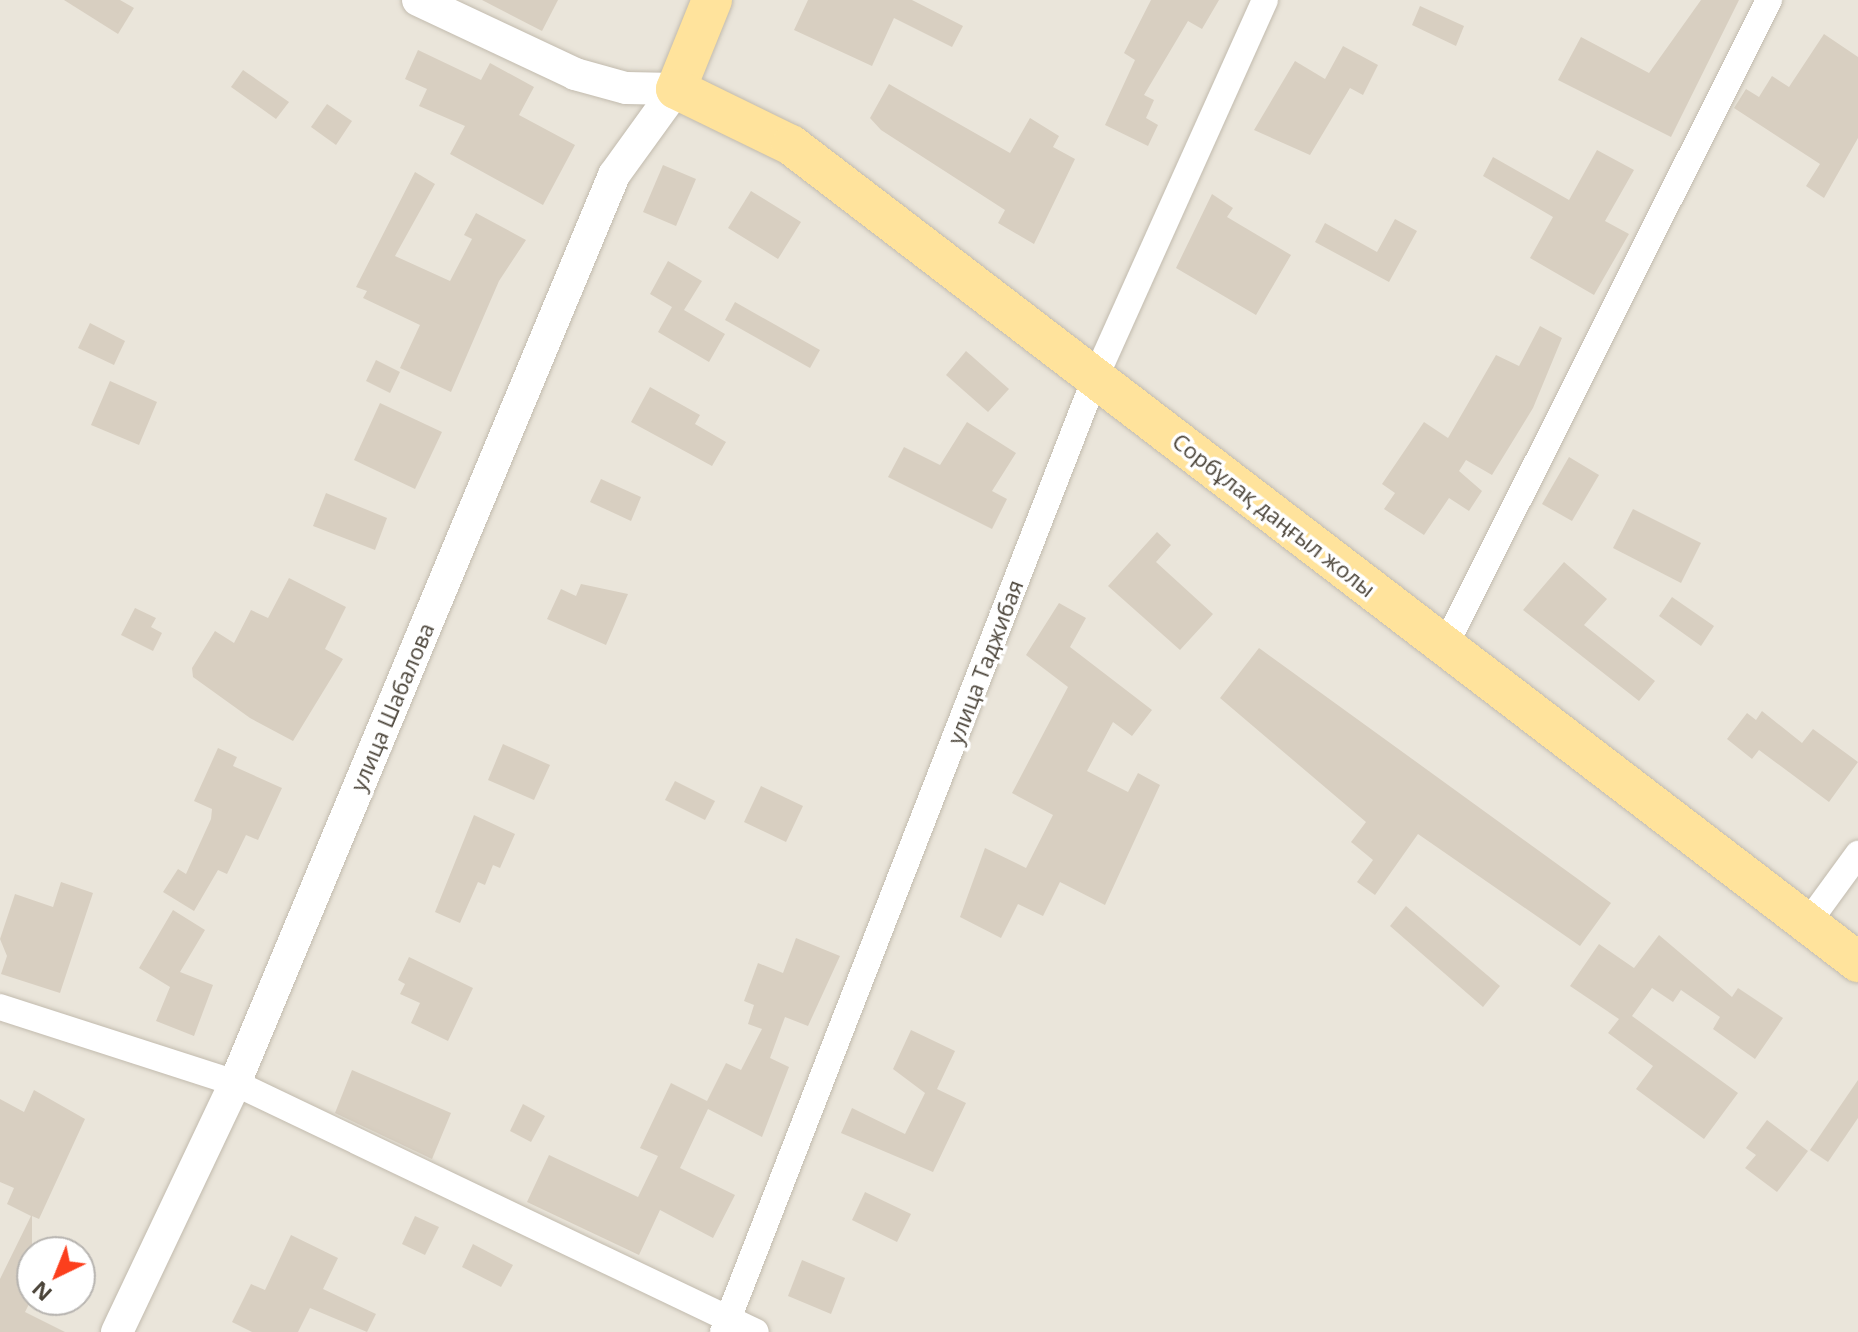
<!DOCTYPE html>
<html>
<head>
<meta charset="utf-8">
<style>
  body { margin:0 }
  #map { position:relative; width:1858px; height:1332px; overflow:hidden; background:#f6f3ec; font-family:"Open Sans",sans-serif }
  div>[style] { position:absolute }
  .residential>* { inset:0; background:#eae5da }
  .building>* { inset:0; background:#d8cfc1 }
  .roads { filter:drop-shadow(0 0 2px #c2bbae) drop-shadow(0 0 2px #c2bbae) }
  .minor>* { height:26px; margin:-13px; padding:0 13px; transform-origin:13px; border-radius:13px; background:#fff }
  .tertiary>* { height:32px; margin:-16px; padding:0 16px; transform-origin:16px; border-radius:16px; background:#fff }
  .primary>* { height:40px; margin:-20px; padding:0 20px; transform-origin:20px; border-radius:20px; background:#ffe39c }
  span { translate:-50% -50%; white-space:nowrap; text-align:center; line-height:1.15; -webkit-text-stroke:7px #fff; paint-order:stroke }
  .street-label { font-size:22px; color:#4b4439 }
  .north { position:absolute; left:16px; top:1236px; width:80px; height:80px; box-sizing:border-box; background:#fff; border:2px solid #b7b4b0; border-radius:50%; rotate:223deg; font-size:22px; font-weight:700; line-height:32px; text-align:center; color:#4b4439 }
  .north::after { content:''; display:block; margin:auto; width:28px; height:36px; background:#fc3f1d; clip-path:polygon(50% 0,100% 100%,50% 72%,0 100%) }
</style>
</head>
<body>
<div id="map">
  <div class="residential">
    <div style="clip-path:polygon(evenodd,0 0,1858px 0,1858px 1332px,0 1332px,0 0,32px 1252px,80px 1252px,80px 1300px,32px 1300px,32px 1252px)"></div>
  </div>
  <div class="building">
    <div style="clip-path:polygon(64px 0,120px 0,134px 8px,118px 34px)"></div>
    <div style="clip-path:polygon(482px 0,558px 0,542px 31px)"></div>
    <div style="clip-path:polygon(808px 0,912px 0,963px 26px,952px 47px,894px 18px,872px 66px,794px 30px)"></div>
    <div style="clip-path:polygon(1151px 0,1219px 0,1202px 29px,1188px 21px,1144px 95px,1154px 100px,1146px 118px,1158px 125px,1148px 146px,1105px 125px,1135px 60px,1124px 53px)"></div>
    <div style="clip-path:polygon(1701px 0,1739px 0,1671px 137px,1558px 80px,1581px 37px,1649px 73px)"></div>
    <div style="clip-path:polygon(1420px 6px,1464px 26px,1456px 46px,1412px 25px)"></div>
    <div style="clip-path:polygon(1824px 34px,1858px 57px,1858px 138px,1824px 198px,1806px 186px,1820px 164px,1734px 108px,1746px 89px,1759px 97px,1772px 76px,1789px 87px)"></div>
    <div style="clip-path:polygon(1343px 46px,1378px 65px,1363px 95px,1350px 88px,1310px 155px,1254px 130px,1295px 61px,1325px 79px)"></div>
    <div style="clip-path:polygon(418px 50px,481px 80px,490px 63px,534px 87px,519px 115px,575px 145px,543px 205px,450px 154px,465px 126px,419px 106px,427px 89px,405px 79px)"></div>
    <div style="clip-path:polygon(243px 70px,289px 102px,276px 119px,231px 87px)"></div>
    <div style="clip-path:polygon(889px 84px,1010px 153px,1030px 118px,1059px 136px,1053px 147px,1075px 159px,1034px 244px,998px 223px,1005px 210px,881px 130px,870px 118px)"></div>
    <div style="clip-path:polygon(327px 104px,352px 121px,336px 145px,311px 127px)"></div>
    <div style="clip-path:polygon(1597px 150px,1634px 170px,1605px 221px,1629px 234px,1594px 295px,1530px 258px,1553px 217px,1483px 176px,1493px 157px,1569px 200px)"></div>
    <div style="clip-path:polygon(663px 165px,696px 179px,676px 226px,643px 212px)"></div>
    <div style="clip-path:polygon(415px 172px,435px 184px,395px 256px,450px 281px,472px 239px,464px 235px,476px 213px,526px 240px,499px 281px,451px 392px,400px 368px,420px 325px,363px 298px,367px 291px,356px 287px)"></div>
    <div style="clip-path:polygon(751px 191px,801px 222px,778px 259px,728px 228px)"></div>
    <div style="clip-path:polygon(1212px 194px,1233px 208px,1227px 217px,1291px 255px,1256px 315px,1176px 268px)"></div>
    <div style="clip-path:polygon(1395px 219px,1417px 231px,1389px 282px,1315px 242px,1325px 223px,1377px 252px)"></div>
    <div style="clip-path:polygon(668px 261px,702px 281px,684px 310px,725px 334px,709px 362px,658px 332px,672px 307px,650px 294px)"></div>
    <div style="clip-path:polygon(735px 302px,820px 350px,810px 368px,725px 320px)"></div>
    <div style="clip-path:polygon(90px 323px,125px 341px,114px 365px,78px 348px)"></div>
    <div style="clip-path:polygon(1540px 326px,1562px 338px,1533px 408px,1492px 475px,1466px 460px,1459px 471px,1482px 491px,1469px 511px,1449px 498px,1424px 535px,1384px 509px,1395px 493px,1382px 484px,1424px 422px,1448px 438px,1496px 355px,1519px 366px)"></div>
    <div style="clip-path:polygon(966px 351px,1009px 389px,988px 412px,946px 375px)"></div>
    <div style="clip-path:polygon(376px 360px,400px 372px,390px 393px,366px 381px)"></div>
    <div style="clip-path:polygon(110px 381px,157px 402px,139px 445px,91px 425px)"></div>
    <div style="clip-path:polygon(650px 387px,700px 415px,695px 424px,726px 442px,712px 466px,631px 422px)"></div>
    <div style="clip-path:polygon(380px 403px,442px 432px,415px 489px,354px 460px)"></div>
    <div style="clip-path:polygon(967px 422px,1016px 453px,992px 491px,1007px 499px,992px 529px,888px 477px,904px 447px,940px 465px)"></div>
    <div style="clip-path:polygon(1569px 457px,1599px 475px,1572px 521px,1542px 504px)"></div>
    <div style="clip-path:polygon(601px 479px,641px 497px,631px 521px,590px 502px)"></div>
    <div style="clip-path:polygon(326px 493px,387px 518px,375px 550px,313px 526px)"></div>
    <div style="clip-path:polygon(1633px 509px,1701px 543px,1681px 583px,1613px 548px)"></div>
    <div style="clip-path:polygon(1157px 532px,1171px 545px,1156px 562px,1213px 614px,1180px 650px,1108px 586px)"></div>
    <div style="clip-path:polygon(1564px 562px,1607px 599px,1584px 625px,1655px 681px,1639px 701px,1523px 610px)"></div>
    <div style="clip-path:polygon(289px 578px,346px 607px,325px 649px,343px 659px,293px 741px,250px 718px,193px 677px,192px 668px,215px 631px,234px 643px,251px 610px,268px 618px)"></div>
    <div style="clip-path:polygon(581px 584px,628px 594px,606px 645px,547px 619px,561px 589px,576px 596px)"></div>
    <div style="clip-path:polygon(1672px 597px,1714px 626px,1701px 646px,1659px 616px)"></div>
    <div style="clip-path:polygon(1059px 603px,1086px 618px,1070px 647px,1152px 710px,1132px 736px,1113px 722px,1087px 771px,1128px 792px,1138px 773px,1160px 785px,1105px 905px,1060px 882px,1043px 916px,1018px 904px,1001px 938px,960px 917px,985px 848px,1026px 868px,1053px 815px,1012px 793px,1068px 687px,1026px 655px)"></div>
    <div style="clip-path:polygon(135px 608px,156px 618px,151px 627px,162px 633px,153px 651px,121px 635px)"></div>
    <div style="clip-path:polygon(1259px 648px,1611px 903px,1580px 946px,1418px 834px,1375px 895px,1357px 882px,1373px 860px,1351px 842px,1366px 822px,1220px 698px)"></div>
    <div style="clip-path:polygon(1762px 711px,1802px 743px,1813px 729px,1858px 762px,1829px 802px,1759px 750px,1752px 759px,1727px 739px,1747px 713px,1756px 720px)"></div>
    <div style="clip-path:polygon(503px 744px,550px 765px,534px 800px,488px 780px)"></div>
    <div style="clip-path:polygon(218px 748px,237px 757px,233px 766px,282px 788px,258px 840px,246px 835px,227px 874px,218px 870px,194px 911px,163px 892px,178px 869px,186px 874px,211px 819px,212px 809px,194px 801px)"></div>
    <div style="clip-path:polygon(675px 781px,715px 801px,705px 820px,665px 800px)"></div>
    <div style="clip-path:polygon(761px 786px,803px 806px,786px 842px,744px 822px)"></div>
    <div style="clip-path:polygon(474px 815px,515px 834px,500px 868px,493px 865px,485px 885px,478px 882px,460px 923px,435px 912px)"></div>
    <div style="clip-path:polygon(61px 882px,93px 893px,60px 993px,1px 974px,7px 956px,0 939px,15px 894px,53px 907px)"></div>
    <div style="clip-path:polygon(1406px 906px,1500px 986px,1483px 1007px,1390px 926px)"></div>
    <div style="clip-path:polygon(173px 910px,205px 930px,180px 972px,213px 985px,194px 1036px,156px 1021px,170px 987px,139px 968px)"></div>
    <div style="clip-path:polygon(1659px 935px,1732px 997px,1738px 988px,1783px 1018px,1755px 1059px,1713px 1029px,1720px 1017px,1681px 990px,1673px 1002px,1652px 988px,1632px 1016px,1738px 1093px,1704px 1139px,1636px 1089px,1653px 1066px,1608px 1033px,1619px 1019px,1570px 986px,1599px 944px,1634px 968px)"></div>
    <div style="clip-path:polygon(796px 938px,840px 956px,808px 1026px,785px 1017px,770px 1058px,789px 1067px,762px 1137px,708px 1109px,680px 1168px,735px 1195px,713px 1238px,660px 1210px,639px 1255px,527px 1202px,549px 1155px,638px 1197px,658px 1156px,640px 1148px,671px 1083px,707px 1101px,726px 1063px,741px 1070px,762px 1029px,748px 1024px,754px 1005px,744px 1001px,758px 963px,783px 973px)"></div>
    <div style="clip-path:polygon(409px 957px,473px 988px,448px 1041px,411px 1023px,420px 1003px,400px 994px,405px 984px,398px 980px)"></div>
    <div style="clip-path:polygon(911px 1030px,955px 1051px,937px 1089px,966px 1103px,933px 1172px,841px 1133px,852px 1108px,905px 1134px,925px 1093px,893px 1069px)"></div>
    <div style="clip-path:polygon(352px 1070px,451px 1113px,432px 1159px,335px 1113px)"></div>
    <div style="clip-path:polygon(1858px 1080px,1858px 1118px,1828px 1162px,1810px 1150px)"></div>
    <div style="clip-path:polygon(34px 1090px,85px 1119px,39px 1219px,32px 1216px,32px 1298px,25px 1312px,65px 1332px,0 1332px,0 1279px,31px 1216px,7px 1204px,14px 1188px,0 1182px,0 1099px,24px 1112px)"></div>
    <div style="clip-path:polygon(523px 1104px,545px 1116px,531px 1142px,510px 1131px)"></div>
    <div style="clip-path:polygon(1767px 1120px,1808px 1151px,1777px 1192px,1745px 1168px,1756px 1155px,1746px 1148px)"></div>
    <div style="clip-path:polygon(865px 1192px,911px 1214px,897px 1242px,852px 1220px)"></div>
    <div style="clip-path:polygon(415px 1216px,439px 1227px,425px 1255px,402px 1244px)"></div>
    <div style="clip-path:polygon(291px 1235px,338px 1258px,323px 1289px,376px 1314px,367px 1332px,310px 1308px,298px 1332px,252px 1332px,232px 1322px,251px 1284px,265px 1290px)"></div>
    <div style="clip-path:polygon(473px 1244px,513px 1265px,501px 1287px,462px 1267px)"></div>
    <div style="clip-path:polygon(802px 1260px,845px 1278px,831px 1314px,788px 1296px)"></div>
  </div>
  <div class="roads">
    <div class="minor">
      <div style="left:1444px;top:648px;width:725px;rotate:-63.36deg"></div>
      <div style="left:1807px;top:924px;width:87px;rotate:-53.9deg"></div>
      <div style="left:0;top:1007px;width:247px;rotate:17.9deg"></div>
      <div style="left:235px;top:1083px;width:577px;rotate:25.54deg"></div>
      <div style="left:723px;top:1332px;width:1026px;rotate:-68.69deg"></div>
      <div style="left:1096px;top:376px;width:412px;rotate:-65.8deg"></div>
    </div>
    <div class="tertiary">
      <div style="left:418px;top:0;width:174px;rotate:25.2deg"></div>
      <div style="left:575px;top:74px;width:53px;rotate:15.4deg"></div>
      <div style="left:626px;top:88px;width:50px;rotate:1.1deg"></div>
      <div style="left:117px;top:1332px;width:276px;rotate:-64.6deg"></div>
      <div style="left:235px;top:1083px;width:984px;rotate:-67.34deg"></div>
      <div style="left:614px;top:175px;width:106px;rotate:-54.2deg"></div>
    </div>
    <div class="primary">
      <div style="left:712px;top:0;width:96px;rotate:112deg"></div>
      <div style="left:676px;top:89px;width:128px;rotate:26deg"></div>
      <div style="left:791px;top:145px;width:1344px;rotate:37.44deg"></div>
    </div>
  </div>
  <div class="street-label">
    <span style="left:1274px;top:515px;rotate:38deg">Сорбұлақ даңғыл жолы</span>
    <span style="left:985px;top:662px;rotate:-69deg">улица Таджибая</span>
    <span style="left:392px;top:707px;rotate:-67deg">улица Шабалова</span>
  </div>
  <div class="north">N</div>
</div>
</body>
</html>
